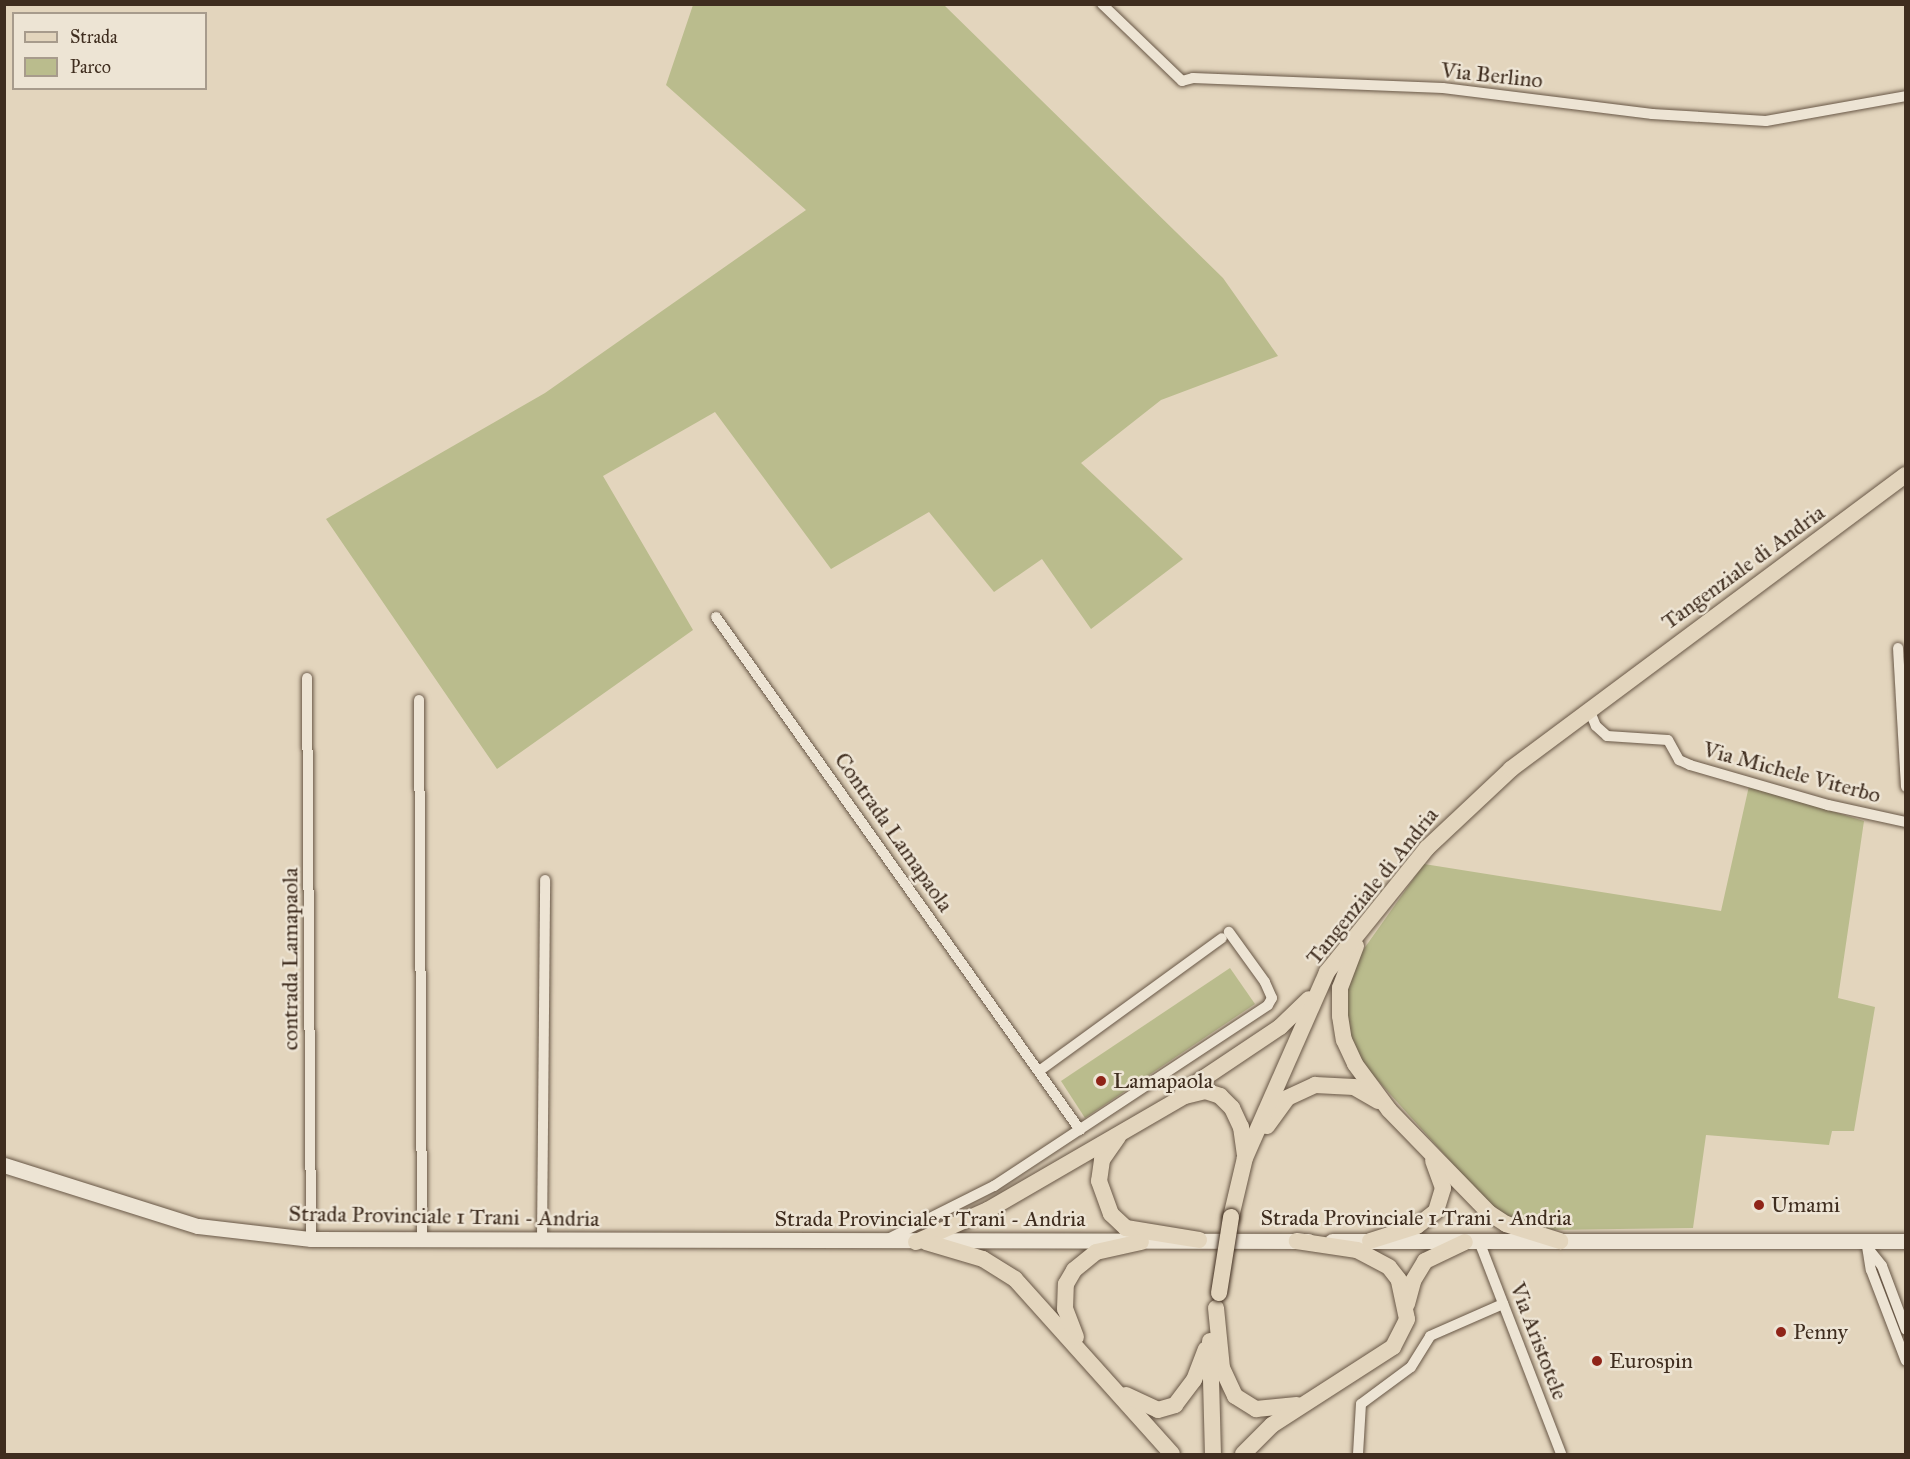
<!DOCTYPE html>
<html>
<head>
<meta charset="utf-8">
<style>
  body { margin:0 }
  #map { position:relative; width:1910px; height:1459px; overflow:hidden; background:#e3d5bd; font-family:"IM FELL Great Primer",serif }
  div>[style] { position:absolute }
  .green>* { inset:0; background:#babc8d }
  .roads { filter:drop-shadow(0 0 2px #685746) drop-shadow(0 0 2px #685746) }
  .minor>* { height:10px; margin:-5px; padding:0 5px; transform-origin:5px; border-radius:5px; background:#ede4d4 }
  .secondary>* { height:15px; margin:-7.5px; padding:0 7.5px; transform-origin:7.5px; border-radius:7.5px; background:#ede4d4 }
  .primary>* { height:16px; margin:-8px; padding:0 8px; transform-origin:8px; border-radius:8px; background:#e3d5bd }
  .bridges { filter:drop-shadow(0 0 2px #3f2d1f) drop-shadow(0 0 2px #3f2d1f) }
  .primary-bridge>* { height:16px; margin:-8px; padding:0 8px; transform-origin:8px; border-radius:8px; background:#e3d5bd }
  .dots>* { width:16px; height:16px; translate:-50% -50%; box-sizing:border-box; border:3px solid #ede4d4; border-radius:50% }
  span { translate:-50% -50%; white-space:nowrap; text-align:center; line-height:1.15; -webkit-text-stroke:5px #ede4d4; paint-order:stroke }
  .street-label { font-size:22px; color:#3f2d1f }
  .poi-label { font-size:22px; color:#3f2d1f }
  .left { translate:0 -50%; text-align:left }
  .frame { position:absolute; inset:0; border:6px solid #3f2d1f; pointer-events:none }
  .legend { position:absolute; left:12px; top:12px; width:195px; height:78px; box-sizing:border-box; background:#ede4d4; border:2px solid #a79b8c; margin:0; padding:8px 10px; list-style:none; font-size:18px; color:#3f2d1f }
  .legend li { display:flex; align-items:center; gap:12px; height:30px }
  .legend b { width:30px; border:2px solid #a79b8c }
</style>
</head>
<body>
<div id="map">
  <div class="green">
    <div style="clip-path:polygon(693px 5px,944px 5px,1223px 278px,1278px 356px,1161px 400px,1081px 463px,1183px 559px,1091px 629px,1042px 559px,994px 592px,929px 512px,831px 569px,715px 412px,603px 476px,693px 630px,497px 769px,326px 519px,545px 393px,806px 210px,666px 85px)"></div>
    <div style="clip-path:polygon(1749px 786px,1864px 821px,1838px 998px,1875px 1007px,1854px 1131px,1832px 1131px,1829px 1145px,1706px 1135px,1693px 1228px,1544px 1230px,1497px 1213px,1354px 1054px,1344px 989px,1356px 960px,1424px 864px,1721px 911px)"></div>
    <div style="clip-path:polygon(1230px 968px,1255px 1004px,1085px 1118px,1061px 1081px)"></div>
  </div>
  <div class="roads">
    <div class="minor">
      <div style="left:1102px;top:4px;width:111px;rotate:43.9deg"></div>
      <div style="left:1182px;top:81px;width:11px;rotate:-15deg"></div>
      <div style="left:1193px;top:78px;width:250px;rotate:2.3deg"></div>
      <div style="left:1443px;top:88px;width:211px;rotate:7.1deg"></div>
      <div style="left:1652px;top:114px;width:114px;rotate:3.5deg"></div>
      <div style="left:1766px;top:121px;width:142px;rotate:-10.1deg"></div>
      <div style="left:716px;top:617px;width:629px;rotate:54.64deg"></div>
      <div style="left:1898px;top:648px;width:139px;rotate:86.7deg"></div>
      <div style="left:307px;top:678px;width:561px;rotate:89.59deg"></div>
      <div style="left:419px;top:700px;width:541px;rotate:89.68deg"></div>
      <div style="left:1589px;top:709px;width:18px;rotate:68deg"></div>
      <div style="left:1596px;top:726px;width:15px;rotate:42deg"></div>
      <div style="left:1607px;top:736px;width:61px;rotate:3.8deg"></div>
      <div style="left:1668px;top:740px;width:23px;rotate:61deg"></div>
      <div style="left:1679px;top:760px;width:12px;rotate:24deg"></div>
      <div style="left:1690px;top:765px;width:144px;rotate:16.2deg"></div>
      <div style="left:1828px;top:805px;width:80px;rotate:12.3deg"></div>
      <div style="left:1039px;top:1071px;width:226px;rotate:-36deg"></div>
      <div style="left:890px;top:1238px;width:116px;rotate:-26.6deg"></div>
      <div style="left:994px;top:1186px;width:328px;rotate:-33.4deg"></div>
      <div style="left:1268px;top:1005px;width:8px;rotate:-60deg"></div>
      <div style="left:1272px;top:998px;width:17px;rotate:-114deg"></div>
      <div style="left:1265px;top:982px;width:62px;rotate:-125.8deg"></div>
      <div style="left:1866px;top:1240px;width:30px;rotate:81deg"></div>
      <div style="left:1871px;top:1270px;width:97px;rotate:69deg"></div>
      <div style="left:542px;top:1241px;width:361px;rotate:-89.5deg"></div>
      <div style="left:1479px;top:1241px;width:228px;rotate:68.9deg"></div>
      <div style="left:1870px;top:1251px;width:19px;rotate:51deg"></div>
      <div style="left:1882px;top:1266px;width:68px;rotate:69.4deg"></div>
      <div style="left:1358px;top:1454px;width:50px;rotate:-86.6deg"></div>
      <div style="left:1361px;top:1404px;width:62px;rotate:-36.5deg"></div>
      <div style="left:1411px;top:1367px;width:36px;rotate:-58deg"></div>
      <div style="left:1430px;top:1336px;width:80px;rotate:-23.7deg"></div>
    </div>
    <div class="secondary">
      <div style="left:4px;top:1165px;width:203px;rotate:17.5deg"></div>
      <div style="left:198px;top:1226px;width:114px;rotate:6.6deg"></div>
      <div style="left:311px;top:1239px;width:997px;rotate:0.11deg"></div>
      <div style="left:1332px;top:1241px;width:574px"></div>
    </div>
    <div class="primary">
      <div style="left:1356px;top:946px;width:45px;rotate:110.9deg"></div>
      <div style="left:1340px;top:988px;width:28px;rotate:90deg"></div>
      <div style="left:1340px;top:1016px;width:24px;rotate:81deg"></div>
      <div style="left:1344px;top:1040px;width:26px;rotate:65deg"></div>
      <div style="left:1355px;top:1064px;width:57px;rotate:53.5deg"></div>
      <div style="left:1389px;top:1110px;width:144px;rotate:45.8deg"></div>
      <div style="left:1489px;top:1213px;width:20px;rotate:33deg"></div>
      <div style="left:1506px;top:1224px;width:57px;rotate:17.5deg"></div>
      <div style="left:1183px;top:1092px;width:117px;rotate:-33.8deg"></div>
      <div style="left:1280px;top:1027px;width:40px;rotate:-44deg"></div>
      <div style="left:1267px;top:1126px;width:34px;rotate:-54deg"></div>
      <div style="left:1287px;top:1098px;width:31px;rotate:-25deg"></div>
      <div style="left:1315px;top:1085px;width:39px;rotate:3deg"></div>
      <div style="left:1354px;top:1087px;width:28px;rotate:30deg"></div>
      <div style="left:1118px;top:1137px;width:28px;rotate:125deg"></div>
      <div style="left:1102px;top:1160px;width:21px;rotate:98deg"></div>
      <div style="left:1099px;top:1181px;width:35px;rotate:70deg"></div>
      <div style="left:1111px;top:1214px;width:21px;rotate:43deg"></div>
      <div style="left:1126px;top:1228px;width:74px;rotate:9.3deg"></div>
      <div style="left:1231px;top:1217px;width:61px;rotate:-76.7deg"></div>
      <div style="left:1245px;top:1158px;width:203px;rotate:-66.2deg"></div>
      <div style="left:1327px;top:972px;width:159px;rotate:-51.1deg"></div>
      <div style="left:1427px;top:848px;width:115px;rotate:-43.2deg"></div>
      <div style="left:1511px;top:769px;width:492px;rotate:-36.7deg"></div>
      <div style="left:1370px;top:1241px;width:49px;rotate:-17.7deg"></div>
      <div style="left:1417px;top:1226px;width:24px;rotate:-38deg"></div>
      <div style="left:1436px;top:1211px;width:24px;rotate:-73deg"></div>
      <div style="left:1443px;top:1188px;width:29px;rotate:-110deg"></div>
      <div style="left:916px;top:1242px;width:79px;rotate:-24deg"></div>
      <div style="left:988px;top:1210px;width:228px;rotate:-30.1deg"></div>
      <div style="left:1185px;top:1096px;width:21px;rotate:-14deg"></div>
      <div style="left:1205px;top:1091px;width:16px;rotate:18deg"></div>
      <div style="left:1220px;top:1096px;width:17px;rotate:45deg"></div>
      <div style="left:1232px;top:1108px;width:21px;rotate:65deg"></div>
      <div style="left:1241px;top:1127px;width:27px;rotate:82deg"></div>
      <div style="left:926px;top:1242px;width:59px;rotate:16.6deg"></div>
      <div style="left:983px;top:1259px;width:38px;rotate:32deg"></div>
      <div style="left:1015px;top:1279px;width:235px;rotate:48.1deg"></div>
      <div style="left:1407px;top:1304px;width:24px;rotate:-75deg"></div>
      <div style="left:1413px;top:1281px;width:23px;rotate:-59deg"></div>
      <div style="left:1425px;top:1261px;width:44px;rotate:-25.4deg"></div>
      <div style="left:1216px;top:1308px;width:60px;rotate:84.3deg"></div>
      <div style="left:1222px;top:1368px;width:31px;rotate:65deg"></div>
      <div style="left:1235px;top:1396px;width:25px;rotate:32deg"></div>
      <div style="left:1256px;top:1409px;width:41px;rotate:-5.6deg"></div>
      <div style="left:1076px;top:1337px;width:30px;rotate:-111deg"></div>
      <div style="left:1065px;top:1309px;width:25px;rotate:-88deg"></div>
      <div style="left:1066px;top:1284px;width:16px;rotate:-60deg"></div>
      <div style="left:1074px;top:1270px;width:28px;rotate:-39deg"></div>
      <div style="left:1096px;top:1252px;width:46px;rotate:-12.5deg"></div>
      <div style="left:1210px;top:1341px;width:113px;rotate:88.5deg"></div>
      <div style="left:1126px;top:1395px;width:35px;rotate:25deg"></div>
      <div style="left:1158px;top:1410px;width:18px;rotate:-16deg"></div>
      <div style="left:1175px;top:1405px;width:31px;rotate:-53deg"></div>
      <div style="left:1194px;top:1380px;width:33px;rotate:-69deg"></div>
      <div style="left:1243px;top:1454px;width:41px;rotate:-45deg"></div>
      <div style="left:1272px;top:1425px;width:144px;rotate:-32.8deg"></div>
      <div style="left:1393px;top:1347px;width:31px;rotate:-63deg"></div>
      <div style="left:1407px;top:1319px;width:40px;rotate:-102deg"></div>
      <div style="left:1399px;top:1280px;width:16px;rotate:-128deg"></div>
      <div style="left:1389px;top:1267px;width:36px;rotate:-152deg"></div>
      <div style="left:1357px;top:1250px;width:61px;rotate:-171.5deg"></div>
    </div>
  </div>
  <div class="bridges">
    <div class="primary-bridge">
      <div style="left:1219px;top:1293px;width:77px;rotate:-81deg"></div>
    </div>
  </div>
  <div class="dots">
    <div style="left:1101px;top:1081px;background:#8f2418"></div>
    <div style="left:1759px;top:1205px;background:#8f2418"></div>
    <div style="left:1781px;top:1332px;background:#8f2418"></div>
    <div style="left:1597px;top:1361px;background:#8f2418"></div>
  </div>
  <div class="street-label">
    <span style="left:1492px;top:75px;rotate:6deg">Via Berlino</span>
    <span style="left:1743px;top:567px;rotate:-36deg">Tangenziale di Andria</span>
    <span style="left:1792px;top:772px;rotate:15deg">Via Michele Viterbo</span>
    <span style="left:894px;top:832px;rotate:55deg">Contrada Lamapaola</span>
    <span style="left:1372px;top:886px;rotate:-51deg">Tangenziale di Andria</span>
    <span style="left:290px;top:959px;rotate:-90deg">contrada Lamapaola</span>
    <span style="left:444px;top:1216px;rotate:1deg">Strada Provinciale 1 Trani - Andria</span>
    <span style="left:1416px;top:1218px">Strada Provinciale 1 Trani - Andria</span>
    <span style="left:930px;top:1219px">Strada Provinciale 1 Trani - Andria</span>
    <span style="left:1539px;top:1341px;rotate:69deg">Via Aristotele</span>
  </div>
  <div class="poi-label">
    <span class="left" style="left:1113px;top:1081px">Lamapaola</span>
    <span class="left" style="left:1771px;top:1205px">Umami</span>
    <span class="left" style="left:1793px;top:1332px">Penny</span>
    <span class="left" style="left:1609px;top:1361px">Eurospin</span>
  </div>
  <div class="frame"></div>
  <ul class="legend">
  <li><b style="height:8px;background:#e3d5bd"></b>Strada</li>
  <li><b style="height:16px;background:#babc8d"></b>Parco</li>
  </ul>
</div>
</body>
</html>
